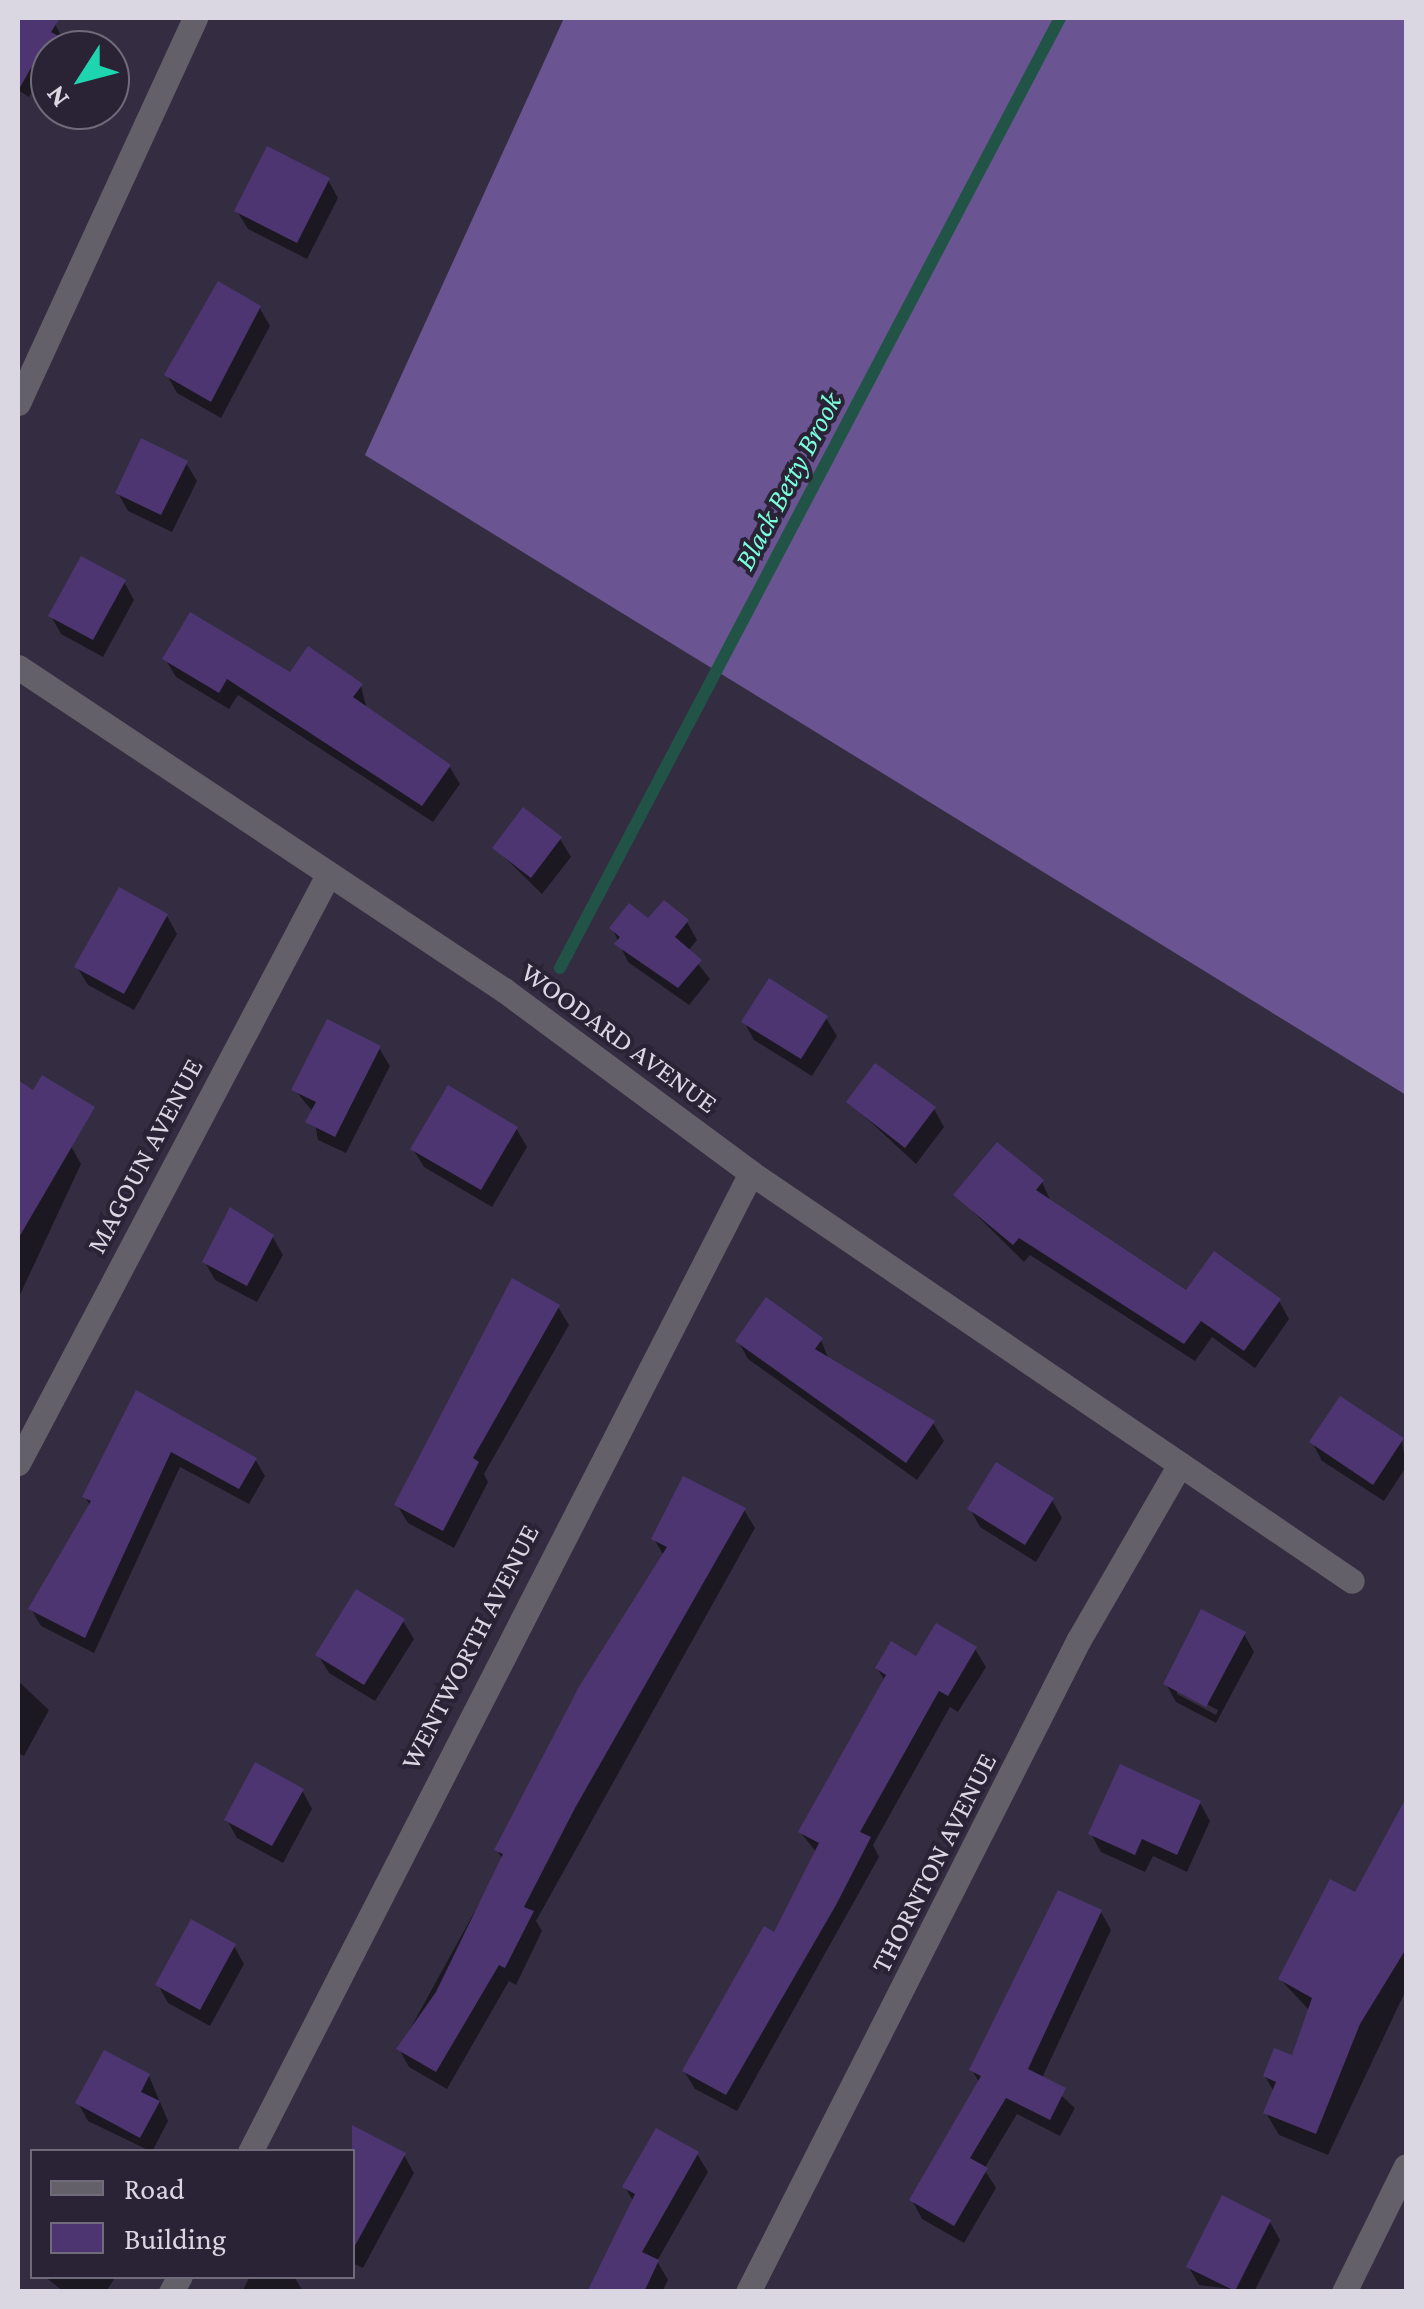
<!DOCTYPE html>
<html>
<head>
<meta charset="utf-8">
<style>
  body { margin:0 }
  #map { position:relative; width:1424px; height:2309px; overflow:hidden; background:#342d41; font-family:"Crimson Pro",serif }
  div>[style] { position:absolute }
  .forest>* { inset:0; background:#6a5492 }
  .shadow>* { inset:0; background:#0007 }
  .stream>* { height:12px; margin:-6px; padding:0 6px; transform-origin:6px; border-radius:6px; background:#215447 }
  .building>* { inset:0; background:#4c3571 }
  .minor>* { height:25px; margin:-12.5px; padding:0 12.5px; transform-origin:12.5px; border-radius:12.5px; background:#63606a }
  span { translate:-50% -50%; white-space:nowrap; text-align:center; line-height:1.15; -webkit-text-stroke:8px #2a2336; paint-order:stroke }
  .street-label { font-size:28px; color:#dad7e3 }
  .water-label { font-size:30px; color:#78ffdc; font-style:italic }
  .frame { position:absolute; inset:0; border:20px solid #dad7e3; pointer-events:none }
  .legend { position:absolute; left:30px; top:2149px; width:325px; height:130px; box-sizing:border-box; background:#2a2336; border:2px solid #706b7b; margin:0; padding:12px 18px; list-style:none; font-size:30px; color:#dad7e3 }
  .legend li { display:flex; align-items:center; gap:20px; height:50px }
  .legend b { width:50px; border:2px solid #706b7b }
  .north { position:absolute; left:30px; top:30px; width:100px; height:100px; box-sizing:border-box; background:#2a2336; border:2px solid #706b7b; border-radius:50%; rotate:234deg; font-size:28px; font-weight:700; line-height:40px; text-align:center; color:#dad7e3 }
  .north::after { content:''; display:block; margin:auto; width:35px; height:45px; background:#1ed5b0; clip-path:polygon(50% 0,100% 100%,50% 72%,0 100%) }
</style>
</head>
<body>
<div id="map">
  <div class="forest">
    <div style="clip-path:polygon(564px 18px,1406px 18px,1406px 1095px,365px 455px)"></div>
  </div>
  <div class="shadow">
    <div style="clip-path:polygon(18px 18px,55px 24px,69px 50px,50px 50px,50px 78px,43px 74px,29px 97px,18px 90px)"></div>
    <div style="clip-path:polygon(328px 180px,338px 198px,307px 259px,248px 229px,237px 211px)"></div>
    <div style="clip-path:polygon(259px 307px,270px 326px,221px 418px,177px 393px,167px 375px)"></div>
    <div style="clip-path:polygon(186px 463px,197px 481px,172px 532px,128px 511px,118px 493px)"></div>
    <div style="clip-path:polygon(124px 582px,134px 600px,103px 657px,61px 634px,51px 616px)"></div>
    <div style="clip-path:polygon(165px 659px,361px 686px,367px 710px,449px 766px,460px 784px,433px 822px,238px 695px,229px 709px,176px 677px)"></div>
    <div style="clip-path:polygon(560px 839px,571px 857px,542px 894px,495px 848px)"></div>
    <div style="clip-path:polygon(167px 916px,177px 934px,134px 1010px,88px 985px,77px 967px)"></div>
    <div style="clip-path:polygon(687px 922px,697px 940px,688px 951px,710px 979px,689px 1005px,628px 962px,612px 928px)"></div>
    <div style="clip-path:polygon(826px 1018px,837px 1036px,812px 1076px,754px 1040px,744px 1022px)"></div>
    <div style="clip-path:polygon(379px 1048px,390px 1066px,346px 1153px,318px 1140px,313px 1112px,294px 1089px)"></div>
    <div style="clip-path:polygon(849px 1102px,934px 1109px,944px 1127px,916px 1164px)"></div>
    <div style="clip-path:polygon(18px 1113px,71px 1146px,81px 1164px,18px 1299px)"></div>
    <div style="clip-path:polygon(516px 1128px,527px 1147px,492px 1207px,424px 1167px,413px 1149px)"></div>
    <div style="clip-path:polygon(1042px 1182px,1051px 1202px,1187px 1293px,1279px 1301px,1289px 1319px,1255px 1368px,1212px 1337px,1195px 1361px,1030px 1255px,1024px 1262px,956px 1195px)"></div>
    <div style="clip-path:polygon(272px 1236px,283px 1255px,257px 1302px,215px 1280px,205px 1262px)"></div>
    <div style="clip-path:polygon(558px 1307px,569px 1325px,484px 1474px,488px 1482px,454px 1548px,408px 1523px,397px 1505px)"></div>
    <div style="clip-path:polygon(821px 1340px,829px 1360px,933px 1423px,944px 1441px,917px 1480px,748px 1359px,738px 1341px)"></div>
    <div style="clip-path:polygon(137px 1393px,255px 1459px,265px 1476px,249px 1504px,180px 1467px,94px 1653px,41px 1626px,31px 1609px,91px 1507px,85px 1497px)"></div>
    <div style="clip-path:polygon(1402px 1440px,1406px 1467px,1384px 1501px,1322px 1461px,1312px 1442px)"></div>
    <div style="clip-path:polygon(1052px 1500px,1062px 1518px,1036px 1562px,980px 1527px,970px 1509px)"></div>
    <div style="clip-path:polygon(744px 1510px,755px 1528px,536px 1921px,542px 1931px,516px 1985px,509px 1981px,447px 2089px,409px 2067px,399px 2049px,503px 1860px,497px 1850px,664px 1556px,654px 1539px)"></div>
    <div style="clip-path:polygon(403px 1621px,414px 1639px,375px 1701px,329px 1673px,318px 1655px)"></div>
    <div style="clip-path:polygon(evenodd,1244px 1634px,1254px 1652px,1216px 1723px,1176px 1702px,1166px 1684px,1244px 1634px,1177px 1689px,1218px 1710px,1216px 1715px,1177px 1694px,1177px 1689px)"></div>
    <div style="clip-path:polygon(975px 1649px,986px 1667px,958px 1712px,950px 1707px,873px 1845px,879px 1857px,737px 2111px,695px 2089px,684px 2071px,775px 1935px,817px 1853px,800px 1832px,885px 1681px,877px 1668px)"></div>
    <div style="clip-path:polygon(18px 1681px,49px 1710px,24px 1756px,18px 1753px)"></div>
    <div style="clip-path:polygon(302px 1790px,312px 1809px,283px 1863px,237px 1838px,227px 1820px)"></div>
    <div style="clip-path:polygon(1200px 1803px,1210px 1821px,1187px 1872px,1153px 1856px,1145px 1872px,1101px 1852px,1091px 1834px)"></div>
    <div style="clip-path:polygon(1406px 1803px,1406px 1990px,1328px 2155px,1279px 2135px,1266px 2113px,1274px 2092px,1265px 2076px,1293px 2059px,1310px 2011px,1280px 1979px,1356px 1896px)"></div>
    <div style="clip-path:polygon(1101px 1912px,1111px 1930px,1042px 2078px,1075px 2108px,1060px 2136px,1017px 2114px,984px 2169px,996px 2188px,964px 2243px,922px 2219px,912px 2200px,980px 2084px,972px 2070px)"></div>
    <div style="clip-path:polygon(234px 1946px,244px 1964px,210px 2026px,168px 2003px,158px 1985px)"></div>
    <div style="clip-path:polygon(149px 2076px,168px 2121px,152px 2152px,88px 2121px,78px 2103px)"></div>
    <div style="clip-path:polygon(361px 2132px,404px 2155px,414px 2173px,363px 2268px,352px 2263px,351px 2152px)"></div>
    <div style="clip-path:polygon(697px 2154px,708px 2172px,657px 2261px,668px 2280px,662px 2292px,590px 2291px,634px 2203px,625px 2187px)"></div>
    <div style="clip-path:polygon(1270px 2222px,1280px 2240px,1254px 2292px,1199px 2285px,1188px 2266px)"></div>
    <div style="clip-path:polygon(44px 2276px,113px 2276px,114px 2279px,106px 2292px,64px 2292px)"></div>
    <div style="clip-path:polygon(250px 2276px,294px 2276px,302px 2290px,242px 2292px)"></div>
  </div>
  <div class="stream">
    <div style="left:560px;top:968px;width:1074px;rotate:-62.24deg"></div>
  </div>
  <div class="building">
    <div style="clip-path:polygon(18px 18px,60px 18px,51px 32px,67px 41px,50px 50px,50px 67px,36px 59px,18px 91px)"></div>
    <div style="clip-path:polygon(267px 146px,330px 178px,297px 243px,234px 211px)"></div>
    <div style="clip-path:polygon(218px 281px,261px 306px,211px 402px,164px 375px)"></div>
    <div style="clip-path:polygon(141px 438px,188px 461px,161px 515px,115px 493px)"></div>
    <div style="clip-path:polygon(81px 556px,126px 580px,93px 640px,48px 616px)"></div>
    <div style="clip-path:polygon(190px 612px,290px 672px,308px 646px,363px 684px,353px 697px,451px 765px,422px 806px,227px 679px,219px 693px,162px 659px)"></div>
    <div style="clip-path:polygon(523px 807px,562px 837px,531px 878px,492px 848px)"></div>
    <div style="clip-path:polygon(119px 887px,168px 914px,124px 994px,74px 967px)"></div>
    <div style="clip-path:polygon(664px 900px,689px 920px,675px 937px,702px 960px,678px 988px,614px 944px,620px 937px,609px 928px,629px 903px,648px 918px)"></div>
    <div style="clip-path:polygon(769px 978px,828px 1016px,801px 1059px,741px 1022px)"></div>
    <div style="clip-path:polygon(327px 1019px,381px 1046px,335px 1137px,305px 1122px,316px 1102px,291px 1090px)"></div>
    <div style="clip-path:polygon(875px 1063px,936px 1107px,905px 1148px,846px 1102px)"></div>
    <div style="clip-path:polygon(42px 1075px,95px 1107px,18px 1239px,18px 1080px,33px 1090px)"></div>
    <div style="clip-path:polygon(448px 1085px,518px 1127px,481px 1190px,410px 1149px)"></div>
    <div style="clip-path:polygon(997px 1142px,1044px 1180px,1036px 1190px,1186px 1290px,1214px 1251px,1281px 1299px,1244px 1351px,1201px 1321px,1184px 1344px,1019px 1238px,1013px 1245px,953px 1195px)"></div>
    <div style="clip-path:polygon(230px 1207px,274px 1235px,247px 1286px,202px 1262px)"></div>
    <div style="clip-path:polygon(512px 1278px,560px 1305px,473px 1458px,479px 1462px,443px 1531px,394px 1505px)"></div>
    <div style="clip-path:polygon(766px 1297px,823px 1338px,815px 1349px,935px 1421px,906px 1463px,735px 1341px)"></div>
    <div style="clip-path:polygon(136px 1390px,257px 1458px,239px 1489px,171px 1452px,85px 1638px,28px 1609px,91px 1501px,82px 1497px)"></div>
    <div style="clip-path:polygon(1340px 1396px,1404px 1438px,1373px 1485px,1309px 1442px)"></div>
    <div style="clip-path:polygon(996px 1462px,1054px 1498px,1025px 1545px,967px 1509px)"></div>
    <div style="clip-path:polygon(683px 1476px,746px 1508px,575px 1808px,524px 1907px,534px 1911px,505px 1968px,499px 1965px,436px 2072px,396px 2049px,436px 1992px,503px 1854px,494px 1850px,580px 1685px,667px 1547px,651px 1539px)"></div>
    <div style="clip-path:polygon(356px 1589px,405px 1619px,364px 1685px,315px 1655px)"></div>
    <div style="clip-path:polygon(1201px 1609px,1246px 1632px,1206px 1707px,1163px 1684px)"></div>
    <div style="clip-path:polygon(936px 1623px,977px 1647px,948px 1696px,939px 1691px,860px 1832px,871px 1837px,836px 1905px,726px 2095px,682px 2071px,764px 1926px,774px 1932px,819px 1843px,798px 1832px,886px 1675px,875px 1668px,891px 1641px,916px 1656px)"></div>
    <div style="clip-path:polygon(255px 1762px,304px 1789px,272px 1846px,224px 1820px)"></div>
    <div style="clip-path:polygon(1120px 1764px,1201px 1801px,1177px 1855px,1142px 1839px,1135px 1855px,1088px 1834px)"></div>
    <div style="clip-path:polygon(1406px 1798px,1406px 1949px,1360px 2024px,1316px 2134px,1263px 2113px,1276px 2082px,1263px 2076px,1274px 2048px,1292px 2055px,1312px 1998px,1278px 1979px,1330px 1879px,1355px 1892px)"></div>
    <div style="clip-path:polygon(1058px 1890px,1102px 1910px,1028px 2069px,1066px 2088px,1050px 2120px,1006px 2098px,970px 2158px,988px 2168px,954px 2226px,909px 2200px,981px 2076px,969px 2070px)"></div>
    <div style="clip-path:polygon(191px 1919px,236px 1944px,200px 2010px,155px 1985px)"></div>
    <div style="clip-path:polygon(104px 2050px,150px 2074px,141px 2092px,160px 2101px,140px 2138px,75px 2103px)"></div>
    <div style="clip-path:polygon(352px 2125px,406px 2153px,352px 2251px)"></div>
    <div style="clip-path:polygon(656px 2128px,699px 2152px,642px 2252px,659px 2260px,644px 2292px,587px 2292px,635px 2194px,622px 2187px)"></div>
    <div style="clip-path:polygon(1222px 2195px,1271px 2220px,1235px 2291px,1186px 2267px)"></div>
  </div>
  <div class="minor">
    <div style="left:18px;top:403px;width:424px;rotate:-65.3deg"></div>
    <div style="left:18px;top:667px;width:584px;rotate:33.61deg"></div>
    <div style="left:504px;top:990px;width:307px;rotate:36.5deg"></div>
    <div style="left:751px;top:1173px;width:726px;rotate:34.17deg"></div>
    <div style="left:18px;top:1463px;width:662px;rotate:-62.2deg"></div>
    <div style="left:250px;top:2152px;width:1100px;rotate:-62.9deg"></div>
    <div style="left:171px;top:2292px;width:18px;rotate:-61deg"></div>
    <div style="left:748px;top:2292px;width:730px;rotate:-63.12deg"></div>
    <div style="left:1078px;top:1641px;width:204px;rotate:-60deg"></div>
    <div style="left:1344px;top:2292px;width:140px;rotate:-63.8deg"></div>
  </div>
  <div class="street-label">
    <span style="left:619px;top:1038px;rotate:36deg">WOODARD AVENUE</span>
    <span style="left:145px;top:1156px;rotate:-62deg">MAGOUN AVENUE</span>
    <span style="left:470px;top:1647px;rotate:-63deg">WENTWORTH AVENUE</span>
    <span style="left:934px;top:1863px;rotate:-63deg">THORNTON AVENUE</span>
  </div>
  <div class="water-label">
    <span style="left:788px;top:481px;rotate:-62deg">Black Betty Brook</span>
  </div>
  <div class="frame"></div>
  <ul class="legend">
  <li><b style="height:12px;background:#63606a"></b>Road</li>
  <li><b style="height:28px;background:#4c3571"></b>Building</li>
  </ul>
  <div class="north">N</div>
</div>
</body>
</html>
